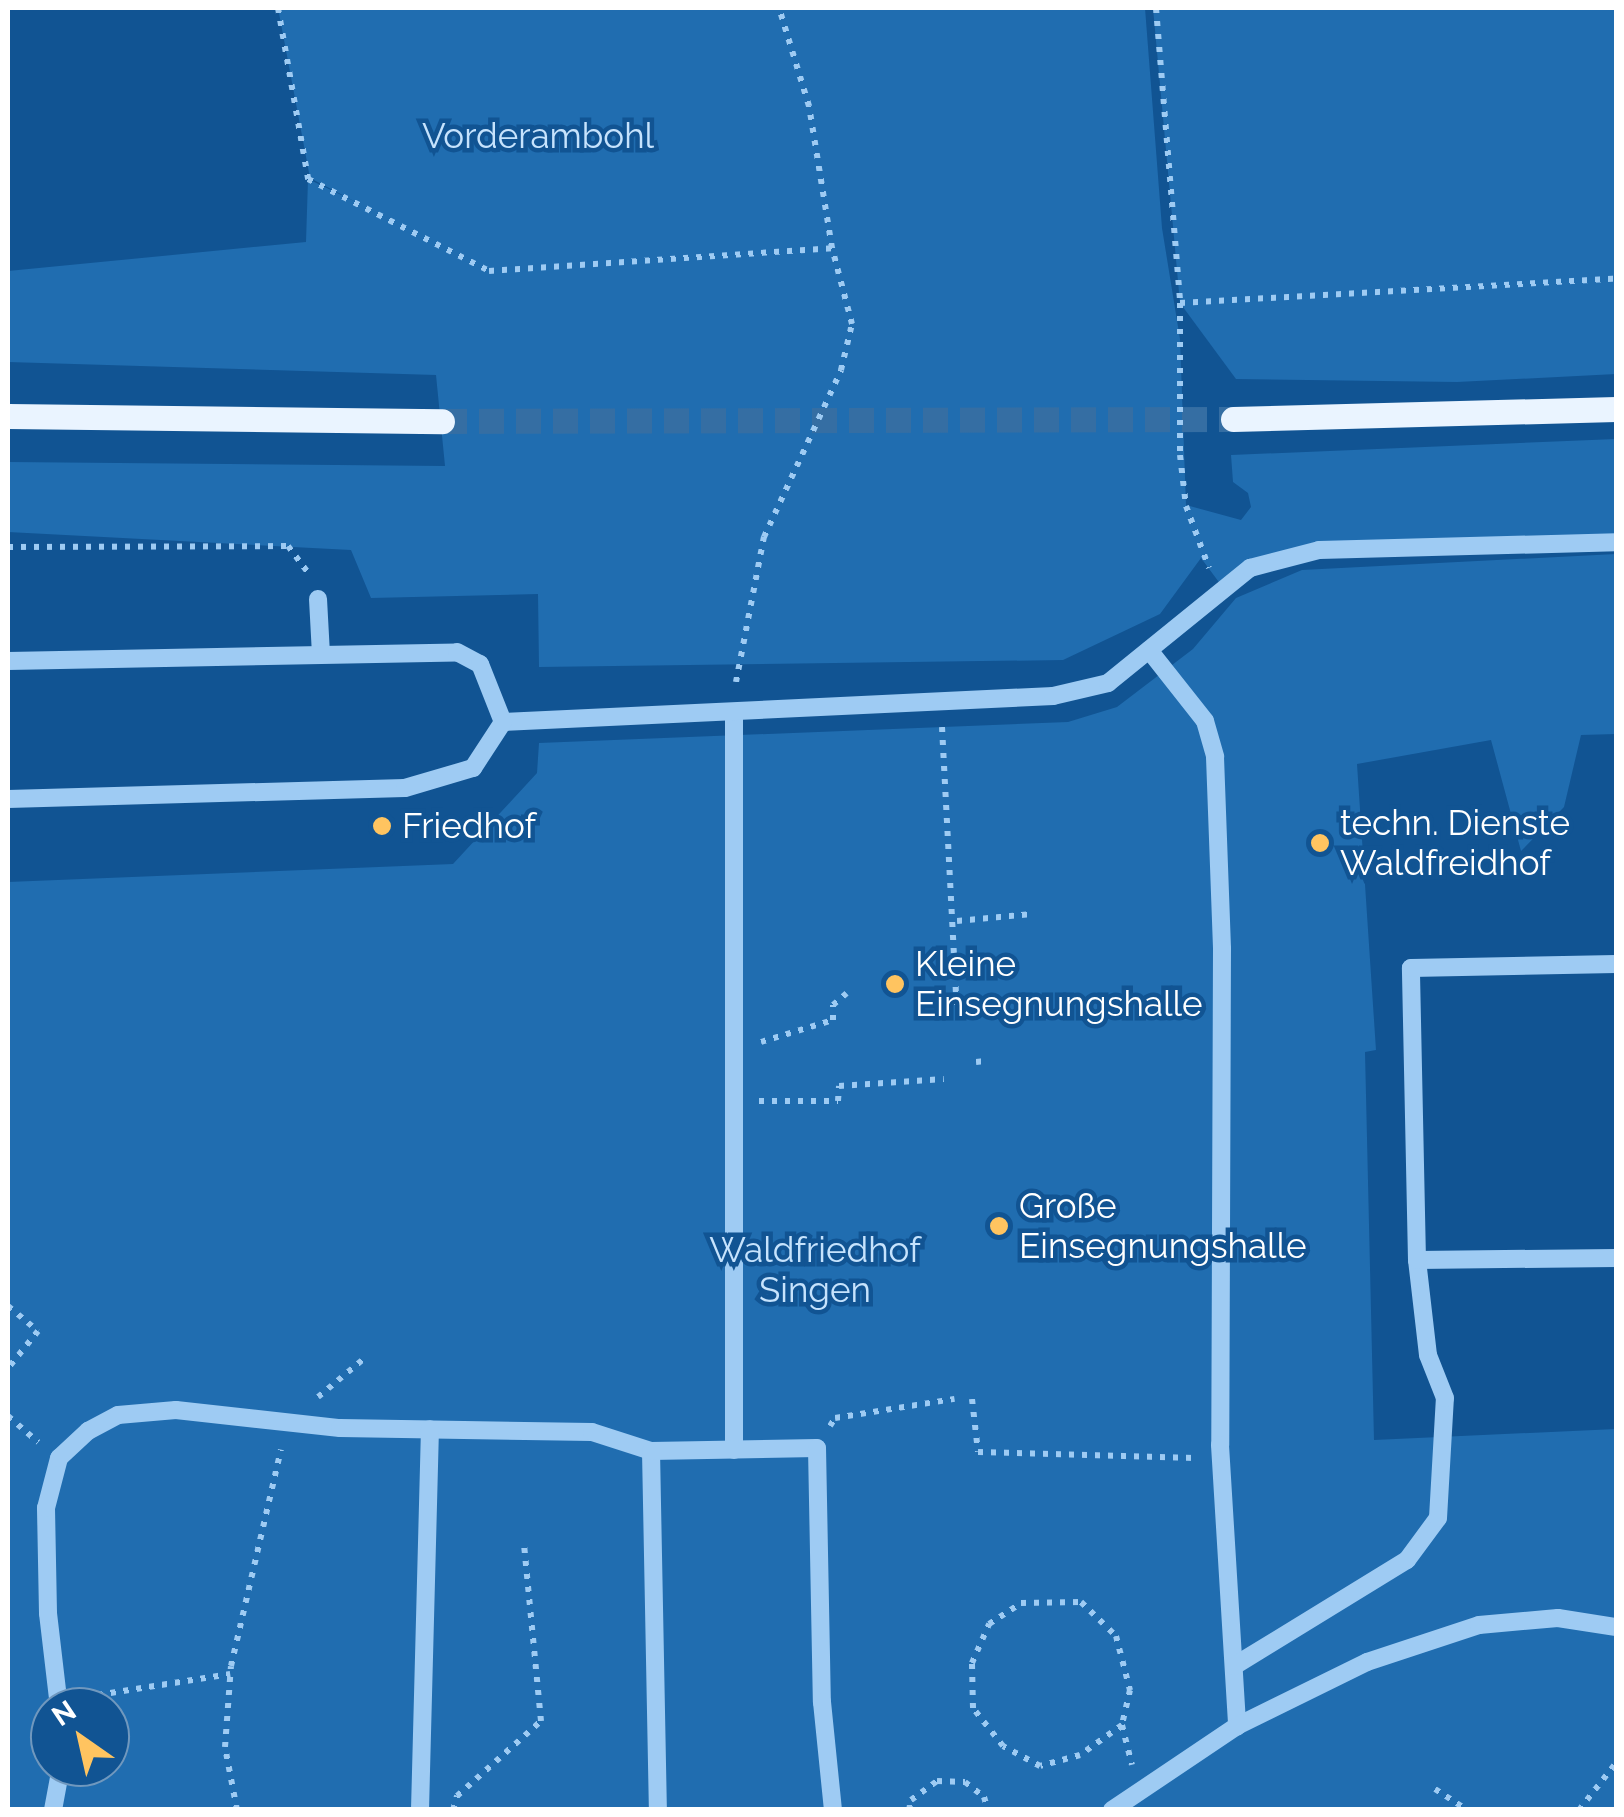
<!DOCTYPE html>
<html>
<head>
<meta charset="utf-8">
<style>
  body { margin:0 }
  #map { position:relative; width:1624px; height:1817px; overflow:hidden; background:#115493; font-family:Raleway,sans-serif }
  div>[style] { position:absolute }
  .green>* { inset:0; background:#206db0 }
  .major-tunnel>* { height:25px; margin-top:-12.5px; transform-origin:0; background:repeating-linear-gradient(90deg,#356ea3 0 25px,transparent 0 37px) }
  .path>* { height:6px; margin-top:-3px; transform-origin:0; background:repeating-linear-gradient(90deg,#9ecbf3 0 5px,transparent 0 13px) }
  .minor>* { height:18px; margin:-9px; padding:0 9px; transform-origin:9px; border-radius:9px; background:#9ecbf3 }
  .major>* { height:25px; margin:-12.5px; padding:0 12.5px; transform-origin:12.5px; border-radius:12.5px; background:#eaf4ff }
  .dots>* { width:28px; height:28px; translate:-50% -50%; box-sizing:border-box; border:5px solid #115493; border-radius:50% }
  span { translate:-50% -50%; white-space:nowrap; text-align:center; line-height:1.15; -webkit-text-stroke:9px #115493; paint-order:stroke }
  .park-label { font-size:35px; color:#c6e3fd }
  .poi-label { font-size:35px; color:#fff }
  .left { translate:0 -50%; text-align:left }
  .frame { position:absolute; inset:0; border:10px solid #fff; pointer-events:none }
  .north { position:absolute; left:30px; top:1687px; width:100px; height:100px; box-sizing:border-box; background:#115493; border:2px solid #7098be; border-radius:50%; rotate:326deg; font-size:28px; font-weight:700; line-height:40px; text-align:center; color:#fff }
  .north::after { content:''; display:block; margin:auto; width:35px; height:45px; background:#ffc460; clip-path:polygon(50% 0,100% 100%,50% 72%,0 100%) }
</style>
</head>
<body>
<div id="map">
  <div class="green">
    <div style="clip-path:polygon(278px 8px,1145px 8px,1162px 228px,1180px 339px,1186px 505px,1241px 520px,1251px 507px,1248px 493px,1233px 482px,1231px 455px,1616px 439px,1616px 542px,1319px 550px,1251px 568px,1224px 589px,1201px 558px,1160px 614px,1063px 660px,539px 667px,538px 594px,371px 598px,351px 550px,8px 532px,8px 462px,445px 466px,436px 375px,8px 362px,8px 271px,306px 242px,308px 179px,356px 202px,310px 178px)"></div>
    <div style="clip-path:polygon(1153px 8px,1616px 8px,1616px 374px,1457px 382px,1236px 379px,1180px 303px)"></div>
    <div style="clip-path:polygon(evenodd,1616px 554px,1616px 734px,1581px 735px,1564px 807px,1521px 851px,1491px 740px,1357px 764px,1376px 1050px,1365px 1052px,1374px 1440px,1616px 1429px,1616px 1809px,8px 1809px,8px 882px,453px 864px,537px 773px,539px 743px,1068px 722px,1117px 707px,1193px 649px,1236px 598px,1302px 570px,1616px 554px,50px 1707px,110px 1707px,110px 1767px,50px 1767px,50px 1707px)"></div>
  </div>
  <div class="major-tunnel">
    <div style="left:442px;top:421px;width:791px;rotate:-0.14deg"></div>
  </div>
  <div class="path">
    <div style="left:278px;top:8px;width:174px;rotate:80deg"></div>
    <div style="left:308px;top:179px;width:203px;rotate:26.9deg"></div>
    <div style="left:489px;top:271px;width:344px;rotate:-3.8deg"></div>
    <div style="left:1156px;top:8px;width:296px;rotate:85.3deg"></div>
    <div style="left:1180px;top:303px;width:152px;rotate:90deg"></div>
    <div style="left:1180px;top:455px;width:51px;rotate:83.3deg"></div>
    <div style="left:1186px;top:506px;width:66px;rotate:69.6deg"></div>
    <div style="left:1180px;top:303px;width:437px;rotate:-3.2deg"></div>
    <div style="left:8px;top:547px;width:280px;rotate:-0.2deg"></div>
    <div style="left:288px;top:546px;width:36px;rotate:53deg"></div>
    <div style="left:736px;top:682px;width:148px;rotate:-79.1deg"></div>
    <div style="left:764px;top:537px;width:184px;rotate:-65.2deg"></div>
    <div style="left:841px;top:370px;width:47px;rotate:-76.6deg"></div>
    <div style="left:852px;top:324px;width:79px;rotate:-104.7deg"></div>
    <div style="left:832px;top:248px;width:144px;rotate:-99.2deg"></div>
    <div style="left:809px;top:106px;width:102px;rotate:-107deg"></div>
    <div style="left:942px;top:727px;width:286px;rotate:87deg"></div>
    <div style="left:957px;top:921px;width:75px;rotate:-5.3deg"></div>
    <div style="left:761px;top:1042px;width:75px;rotate:-17deg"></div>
    <div style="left:833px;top:1020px;width:15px;rotate:-90deg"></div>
    <div style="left:833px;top:1005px;width:18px;rotate:-41deg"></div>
    <div style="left:976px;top:1062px;width:9px;rotate:-6deg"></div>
    <div style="left:759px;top:1101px;width:79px"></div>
    <div style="left:838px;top:1101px;width:15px;rotate:-86deg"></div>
    <div style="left:839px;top:1086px;width:105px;rotate:-3.8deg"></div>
    <div style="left:8px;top:1306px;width:39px;rotate:40deg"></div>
    <div style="left:38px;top:1331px;width:48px;rotate:129deg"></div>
    <div style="left:318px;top:1397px;width:64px;rotate:-39.9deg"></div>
    <div style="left:972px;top:1399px;width:53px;rotate:83.5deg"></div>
    <div style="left:978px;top:1452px;width:217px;rotate:1.6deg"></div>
    <div style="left:8px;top:1416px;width:40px;rotate:41deg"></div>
    <div style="left:830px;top:1426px;width:9px;rotate:-58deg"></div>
    <div style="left:835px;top:1418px;width:121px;rotate:-9.1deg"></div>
    <div style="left:85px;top:1697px;width:147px;rotate:-9deg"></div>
    <div style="left:1122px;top:1725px;width:52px;rotate:144.5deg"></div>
    <div style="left:1080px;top:1755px;width:41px;rotate:164.6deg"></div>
    <div style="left:1040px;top:1766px;width:42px;rotate:-151.6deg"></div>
    <div style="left:1003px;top:1746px;width:48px;rotate:-128.3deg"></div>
    <div style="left:973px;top:1708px;width:45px;rotate:-91.3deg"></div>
    <div style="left:972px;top:1663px;width:43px;rotate:-66.4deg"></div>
    <div style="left:989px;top:1624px;width:38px;rotate:-33deg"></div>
    <div style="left:1021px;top:1603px;width:60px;rotate:-1deg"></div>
    <div style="left:1081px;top:1602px;width:49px;rotate:44.2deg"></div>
    <div style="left:1116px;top:1636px;width:56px;rotate:75.5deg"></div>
    <div style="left:1130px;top:1690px;width:36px;rotate:103deg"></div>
    <div style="left:1122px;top:1725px;width:41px;rotate:76deg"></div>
    <div style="left:1435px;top:1789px;width:38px;rotate:33deg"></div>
    <div style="left:237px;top:1810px;width:64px;rotate:-100.8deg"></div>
    <div style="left:225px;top:1747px;width:81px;rotate:-85.8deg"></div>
    <div style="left:231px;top:1666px;width:222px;rotate:-77deg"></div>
    <div style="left:453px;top:1810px;width:15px;rotate:-74deg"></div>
    <div style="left:457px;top:1796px;width:113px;rotate:-41.8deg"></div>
    <div style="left:541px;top:1721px;width:177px;rotate:-95.5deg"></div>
    <div style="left:909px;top:1810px;width:10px;rotate:-79deg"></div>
    <div style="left:911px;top:1800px;width:32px;rotate:-36deg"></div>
    <div style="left:937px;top:1781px;width:28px;rotate:2deg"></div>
    <div style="left:965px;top:1782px;width:24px;rotate:38deg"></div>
    <div style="left:984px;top:1797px;width:14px;rotate:73deg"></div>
    <div style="left:1579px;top:1810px;width:60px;rotate:-51.8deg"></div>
  </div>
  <div class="minor">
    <div style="left:318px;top:599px;width:55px;rotate:86.9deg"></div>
    <div style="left:1149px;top:650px;width:90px;rotate:51.7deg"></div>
    <div style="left:1205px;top:721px;width:37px;rotate:74deg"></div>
    <div style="left:1215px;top:757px;width:192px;rotate:87.9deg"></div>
    <div style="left:1222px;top:949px;width:496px;rotate:90.2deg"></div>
    <div style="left:1220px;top:1445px;width:282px;rotate:86.5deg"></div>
    <div style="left:8px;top:661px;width:449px;rotate:-1.1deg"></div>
    <div style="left:457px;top:652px;width:26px;rotate:28deg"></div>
    <div style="left:480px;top:664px;width:62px;rotate:68.4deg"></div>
    <div style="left:734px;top:713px;width:737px;rotate:90deg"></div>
    <div style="left:503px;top:722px;width:551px;rotate:-2.71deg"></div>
    <div style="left:1053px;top:696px;width:57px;rotate:-13.3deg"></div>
    <div style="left:1108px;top:683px;width:183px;rotate:-39deg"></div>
    <div style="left:1250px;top:568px;width:71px;rotate:-14.6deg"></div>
    <div style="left:1319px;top:550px;width:297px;rotate:-1.5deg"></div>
    <div style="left:8px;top:799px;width:397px;rotate:-1.6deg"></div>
    <div style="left:405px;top:788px;width:71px;rotate:-16.4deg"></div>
    <div style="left:473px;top:768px;width:55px;rotate:-56.9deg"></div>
    <div style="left:1417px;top:1260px;width:199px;rotate:-0.6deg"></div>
    <div style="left:651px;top:1451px;width:359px;rotate:88.9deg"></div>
    <div style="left:1234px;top:1666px;width:203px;rotate:-31.5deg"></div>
    <div style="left:1407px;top:1560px;width:52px;rotate:-53.6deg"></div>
    <div style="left:1438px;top:1518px;width:120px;rotate:-86.7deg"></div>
    <div style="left:1445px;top:1398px;width:46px;rotate:-111.6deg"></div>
    <div style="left:1428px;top:1355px;width:96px;rotate:-96.6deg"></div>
    <div style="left:1417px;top:1260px;width:292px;rotate:-91.2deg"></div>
    <div style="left:1411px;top:968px;width:205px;rotate:-1.1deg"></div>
    <div style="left:59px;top:1707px;width:95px;rotate:-96.7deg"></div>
    <div style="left:48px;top:1613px;width:105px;rotate:-91.1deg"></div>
    <div style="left:46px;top:1508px;width:52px;rotate:-75.4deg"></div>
    <div style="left:59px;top:1458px;width:40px;rotate:-43deg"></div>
    <div style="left:88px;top:1431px;width:34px;rotate:-28deg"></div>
    <div style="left:118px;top:1415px;width:58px;rotate:-4.9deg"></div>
    <div style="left:176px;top:1410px;width:165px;rotate:6.3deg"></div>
    <div style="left:340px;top:1428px;width:252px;rotate:0.9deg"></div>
    <div style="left:592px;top:1432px;width:62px;rotate:17.9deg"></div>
    <div style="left:651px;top:1451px;width:166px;rotate:-1deg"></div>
    <div style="left:817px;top:1448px;width:254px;rotate:88.9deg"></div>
    <div style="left:822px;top:1702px;width:109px;rotate:84.2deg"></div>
    <div style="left:53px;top:1810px;width:44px;rotate:-79.5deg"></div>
    <div style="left:420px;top:1810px;width:381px;rotate:-88.5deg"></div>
    <div style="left:1112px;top:1810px;width:151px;rotate:-33.9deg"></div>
    <div style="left:1237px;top:1726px;width:145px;rotate:-26.2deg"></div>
    <div style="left:1367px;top:1662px;width:118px;rotate:-18.3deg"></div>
    <div style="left:1479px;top:1625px;width:79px;rotate:-5.1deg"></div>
    <div style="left:1558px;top:1618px;width:59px;rotate:8.8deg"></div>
  </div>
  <div class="major">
    <div style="left:8px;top:416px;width:434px;rotate:0.7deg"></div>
    <div style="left:1233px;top:419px;width:383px;rotate:-1.5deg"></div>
  </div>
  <div class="dots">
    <div style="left:382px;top:826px;background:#ffc460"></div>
    <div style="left:1320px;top:843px;background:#ffc460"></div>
    <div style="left:895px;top:984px;background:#ffc460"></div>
    <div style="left:999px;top:1226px;background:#ffc460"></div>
  </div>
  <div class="park-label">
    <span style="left:538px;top:136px">Vorderambohl</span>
    <span style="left:815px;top:1270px">Waldfriedhof<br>Singen</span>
  </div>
  <div class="poi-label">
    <span class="left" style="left:1340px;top:843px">techn. Dienste<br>Waldfreidhof</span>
    <span class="left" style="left:402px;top:826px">Friedhof</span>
    <span class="left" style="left:915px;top:984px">Kleine<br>Einsegnungshalle</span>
    <span class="left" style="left:1019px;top:1226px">Große<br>Einsegnungshalle</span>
  </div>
  <div class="frame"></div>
  <div class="north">N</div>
</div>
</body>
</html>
